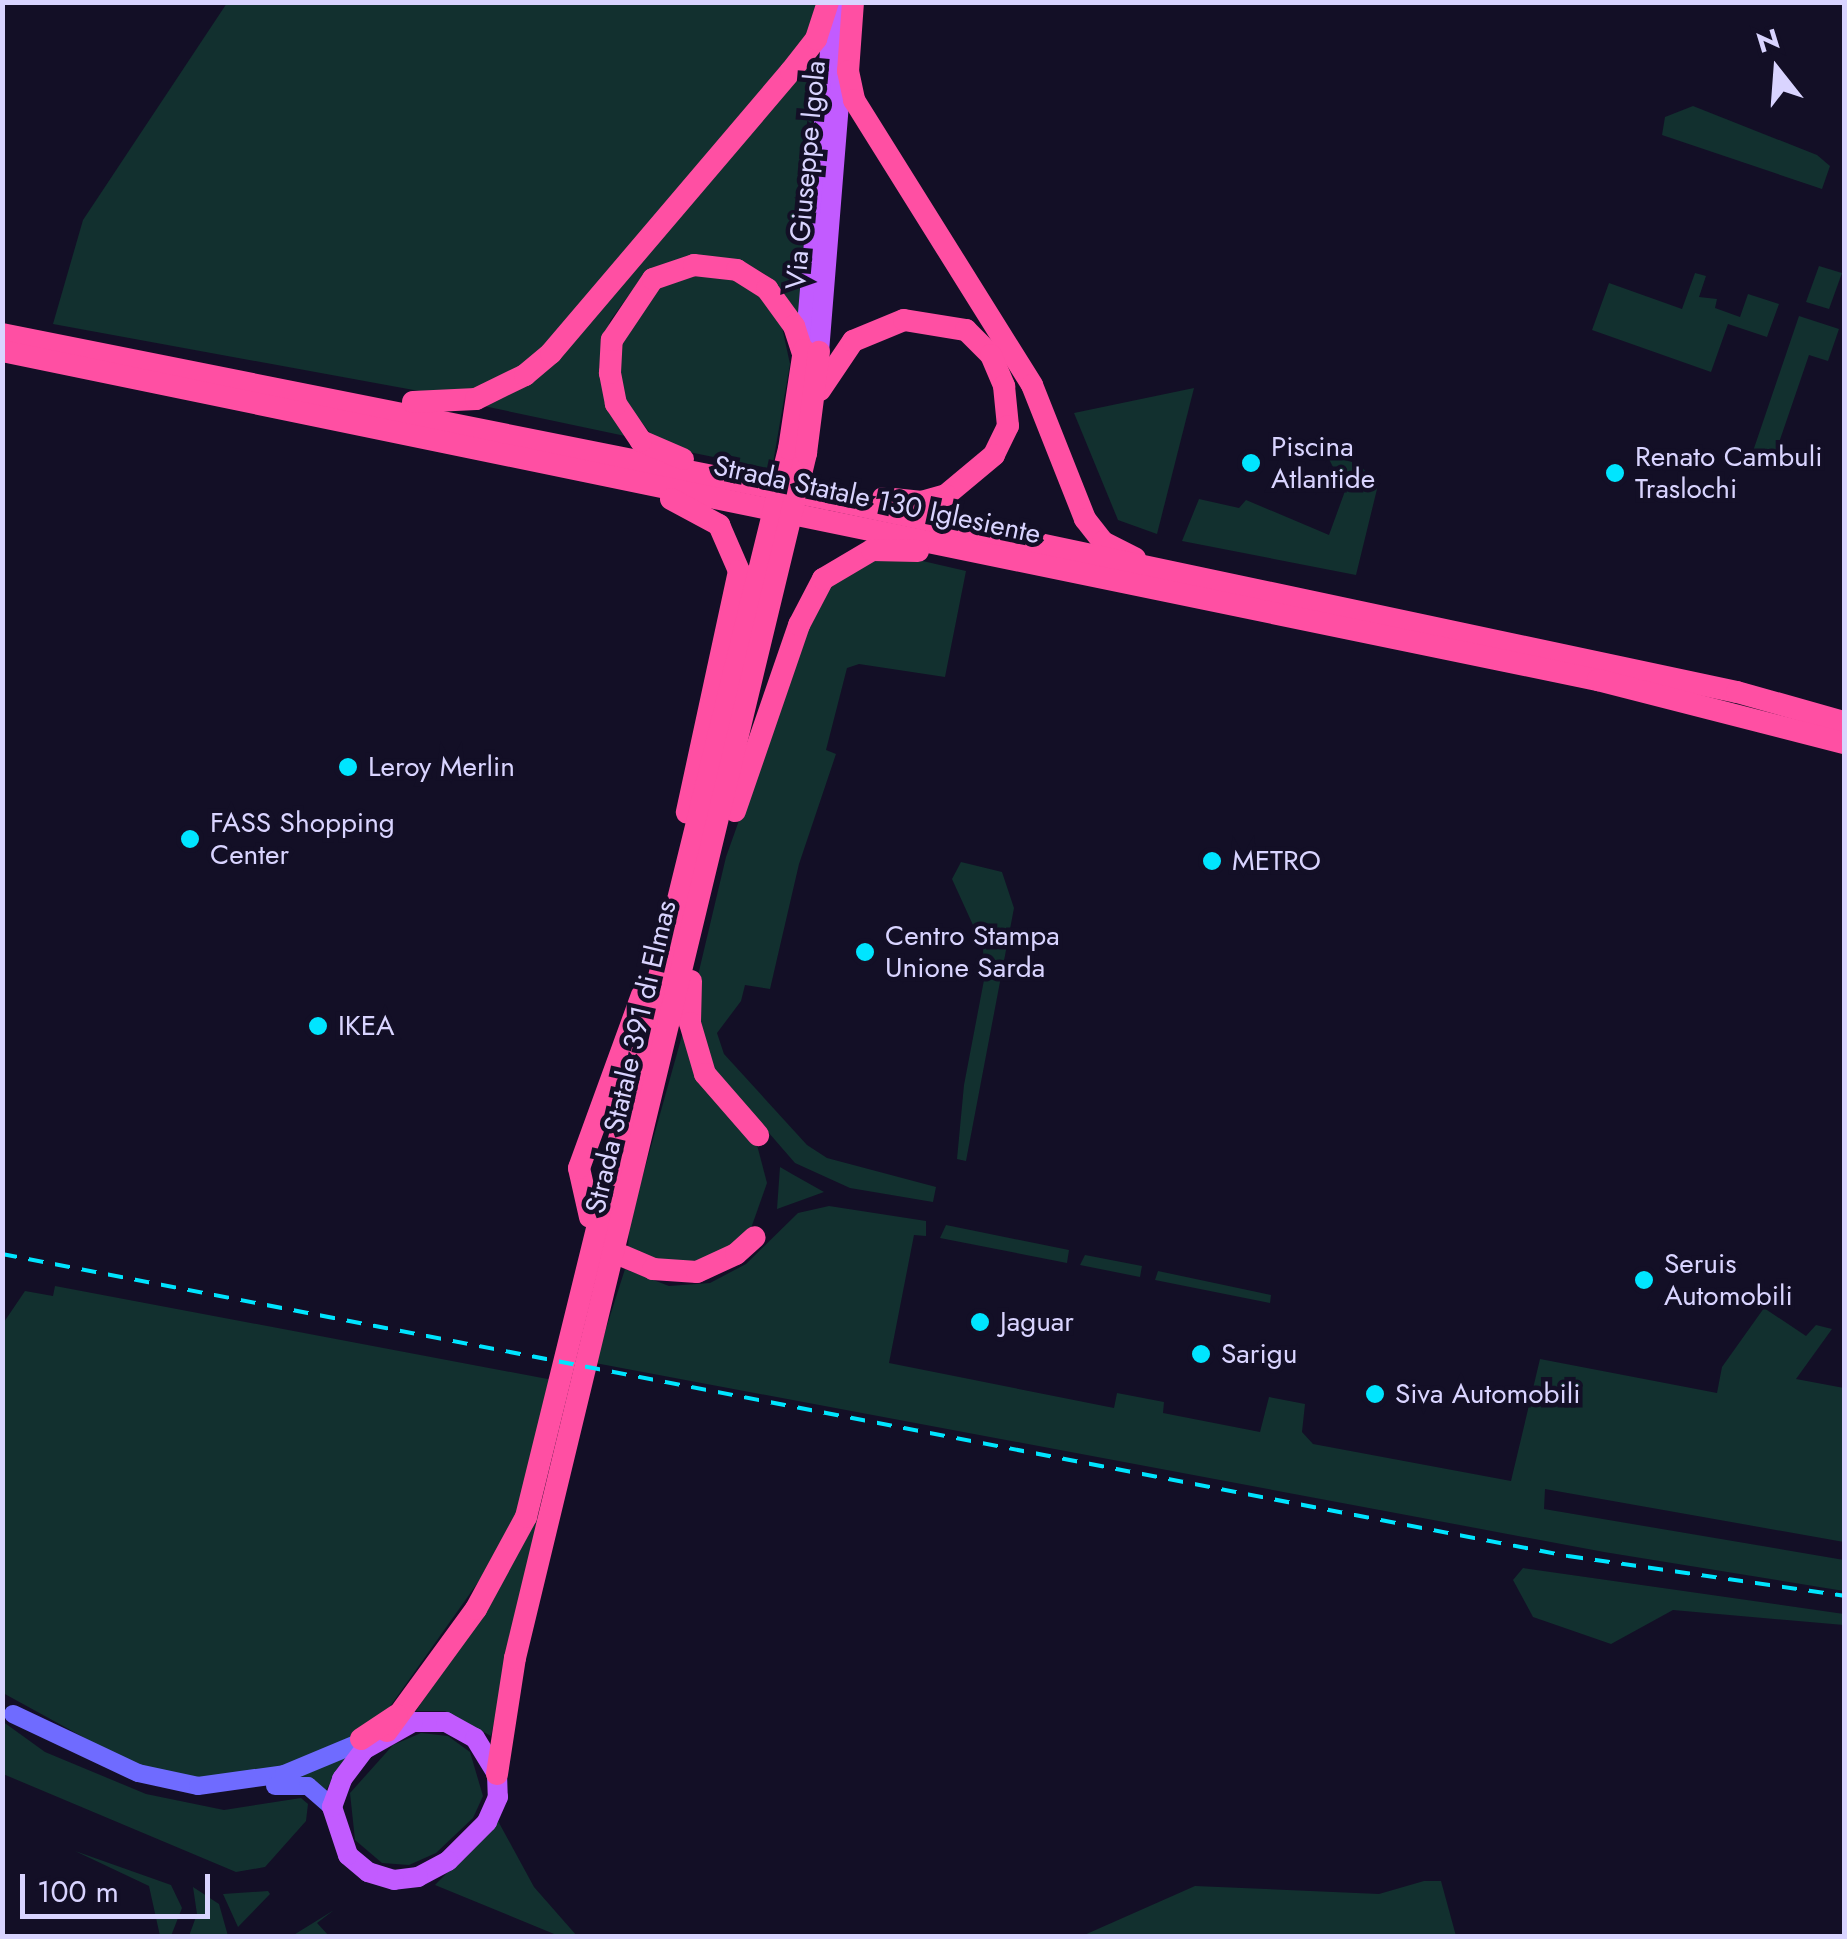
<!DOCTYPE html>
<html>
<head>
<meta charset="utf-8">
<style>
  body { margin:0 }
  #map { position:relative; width:1847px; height:1939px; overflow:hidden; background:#130f26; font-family:Jost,sans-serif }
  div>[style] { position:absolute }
  .green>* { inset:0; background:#12302f }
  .secondary>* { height:18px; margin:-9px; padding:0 9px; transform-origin:9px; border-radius:9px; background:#6f6bff }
  .primary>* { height:20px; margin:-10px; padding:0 10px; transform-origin:10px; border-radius:10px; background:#c25bff }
  .highway>* { height:22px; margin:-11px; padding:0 11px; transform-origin:11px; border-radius:11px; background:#ff4fa3 }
  .rail>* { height:4px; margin-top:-2px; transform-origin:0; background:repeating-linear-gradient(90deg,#00e5ff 0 15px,transparent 0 27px) }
  .dots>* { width:28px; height:28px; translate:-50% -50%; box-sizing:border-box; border:5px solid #130f26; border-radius:50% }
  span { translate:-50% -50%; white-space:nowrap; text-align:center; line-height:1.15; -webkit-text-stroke:9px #130f26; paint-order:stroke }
  .street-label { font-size:28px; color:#d9d4ff }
  .poi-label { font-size:28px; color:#d9d4ff }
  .left { translate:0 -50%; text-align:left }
  .frame { position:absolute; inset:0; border:5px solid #d9d4ff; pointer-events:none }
  .north { position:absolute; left:1727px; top:20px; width:100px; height:100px; -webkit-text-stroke:8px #130f26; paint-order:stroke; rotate:343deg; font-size:28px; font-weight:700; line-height:40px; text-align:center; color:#d9d4ff }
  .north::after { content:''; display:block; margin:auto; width:35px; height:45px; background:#d9d4ff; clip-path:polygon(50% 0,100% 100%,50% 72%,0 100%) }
  .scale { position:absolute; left:20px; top:1874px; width:190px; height:45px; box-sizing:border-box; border:5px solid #d9d4ff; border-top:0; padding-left:12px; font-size:30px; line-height:35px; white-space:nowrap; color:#d9d4ff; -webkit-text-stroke:8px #130f26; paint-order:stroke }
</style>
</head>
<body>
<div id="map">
  <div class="green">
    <div style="clip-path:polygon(227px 3px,816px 3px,806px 39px,568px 323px,521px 368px,469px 391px,430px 393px,53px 324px,83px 220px)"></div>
    <div style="clip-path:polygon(816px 51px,799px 318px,766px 275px,741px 260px,689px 256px,639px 281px,610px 321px,602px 346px,630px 437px,479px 405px,493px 402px)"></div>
    <div style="clip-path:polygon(1693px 106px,1817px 155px,1830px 166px,1822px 189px,1662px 135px,1665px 117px)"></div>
    <div style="clip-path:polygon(1819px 266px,1842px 273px,1829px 309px,1806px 302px)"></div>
    <div style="clip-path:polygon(694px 271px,743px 280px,779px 313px,790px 364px,772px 469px,679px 450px,654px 438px,618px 392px,623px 327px,651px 290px)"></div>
    <div style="clip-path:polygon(1695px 273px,1706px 276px,1699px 297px,1717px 299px,1715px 308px,1740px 317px,1748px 294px,1779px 304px,1767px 337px,1728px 324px,1711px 372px,1592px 330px,1609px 283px,1682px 309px)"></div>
    <div style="clip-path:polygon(1799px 316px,1839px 329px,1828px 361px,1809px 355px,1771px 466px,1750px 460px)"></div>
    <div style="clip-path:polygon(1194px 388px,1157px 534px,1118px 520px,1074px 413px)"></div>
    <div style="clip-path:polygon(1327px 455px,1359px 464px,1378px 485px,1356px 575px,1182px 541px,1199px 499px,1239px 508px,1246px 500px,1329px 535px,1345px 491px)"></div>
    <div style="clip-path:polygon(901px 556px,966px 571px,945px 677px,859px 664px,847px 668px,826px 750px,836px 754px,799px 864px,770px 989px,745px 985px,741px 1001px,717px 1033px,724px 1054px,807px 1145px,827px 1158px,936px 1187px,933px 1202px,850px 1188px,795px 1163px,708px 1063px,695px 988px,726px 857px,815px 607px,833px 581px,867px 560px)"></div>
    <div style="clip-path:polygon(961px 862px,1002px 872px,1014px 908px,966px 1161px,957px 1159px,964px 1085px,984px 980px,983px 947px,952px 879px)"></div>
    <div style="clip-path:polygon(683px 1032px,757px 1145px,767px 1183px,749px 1234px,695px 1268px,628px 1252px,629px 1225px)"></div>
    <div style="clip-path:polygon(780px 1167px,792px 1174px,824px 1192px,777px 1209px)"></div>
    <div style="clip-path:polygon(829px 1206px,926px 1221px,926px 1236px,914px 1235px,889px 1363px,1114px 1408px,1117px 1393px,1164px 1402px,1163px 1413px,1260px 1432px,1269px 1397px,1305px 1404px,1302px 1432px,1313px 1444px,1511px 1481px,1540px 1359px,1717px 1393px,1722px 1367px,1764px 1308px,1806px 1336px,1816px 1325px,1832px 1329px,1796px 1379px,1844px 1388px,1844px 1542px,1545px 1489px,1544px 1509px,1844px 1560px,1844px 1591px,1604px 1552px,595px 1363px,625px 1269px,669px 1286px,710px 1283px,746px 1264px,798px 1213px)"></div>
    <div style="clip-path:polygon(946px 1225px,1069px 1250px,1067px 1263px,940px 1238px)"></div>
    <div style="clip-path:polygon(1085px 1255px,1142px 1266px,1140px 1277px,1080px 1265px)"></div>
    <div style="clip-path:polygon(1158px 1271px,1271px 1295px,1270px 1303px,1155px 1280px)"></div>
    <div style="clip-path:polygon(55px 1286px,553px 1380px,522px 1502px,498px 1554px,389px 1708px,347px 1742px,278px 1770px,227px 1780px,177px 1778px,134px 1765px,3px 1693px,2px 1325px,25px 1291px,53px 1296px)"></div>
    <div style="clip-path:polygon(540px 1514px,491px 1736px,445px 1711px,416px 1711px)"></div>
    <div style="clip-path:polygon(1523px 1568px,1844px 1614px,1844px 1625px,1673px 1610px,1611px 1644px,1533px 1617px,1513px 1580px)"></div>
    <div style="clip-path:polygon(2px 1721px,45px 1752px,146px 1794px,224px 1810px,301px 1798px,308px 1804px,306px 1821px,265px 1867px,236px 1872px,3px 1774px)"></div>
    <div style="clip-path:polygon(421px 1733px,448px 1736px,470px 1752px,483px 1796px,473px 1818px,436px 1853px,409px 1865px,382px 1863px,355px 1840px,350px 1793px,393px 1745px)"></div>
    <div style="clip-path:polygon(347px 1756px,326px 1790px,294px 1779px)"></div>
    <div style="clip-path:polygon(498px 1821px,534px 1887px,577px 1936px,559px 1936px,435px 1885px)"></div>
    <div style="clip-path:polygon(75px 1851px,171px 1885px,182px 1908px,171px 1936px,160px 1936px,149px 1886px)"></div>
    <div style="clip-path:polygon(1424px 1881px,1441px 1881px,1456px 1936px,1082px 1936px,1195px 1886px,1379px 1894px)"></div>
    <div style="clip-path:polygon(193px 1887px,219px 1904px,228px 1936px,189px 1936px,197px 1914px)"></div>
    <div style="clip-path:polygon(268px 1891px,270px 1894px,238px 1927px,223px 1894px)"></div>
    <div style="clip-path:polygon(334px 1910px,317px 1923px,329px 1936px,292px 1936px)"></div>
  </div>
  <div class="secondary">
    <div style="left:13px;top:1714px;width:138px;rotate:25.3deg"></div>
    <div style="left:138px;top:1773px;width:61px;rotate:12.2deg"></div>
    <div style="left:198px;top:1786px;width:87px;rotate:-7.9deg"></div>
    <div style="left:284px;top:1774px;width:96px;rotate:-22.6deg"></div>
    <div style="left:275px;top:1786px;width:33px"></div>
    <div style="left:308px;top:1786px;width:32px;rotate:41deg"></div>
  </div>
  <div class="primary">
    <div style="left:805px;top:349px;width:346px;rotate:-85.2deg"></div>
    <div style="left:819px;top:352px;width:288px;rotate:-85.4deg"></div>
    <div style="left:413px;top:1722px;width:33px"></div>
    <div style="left:446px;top:1722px;width:33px;rotate:29deg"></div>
    <div style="left:475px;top:1738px;width:42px;rotate:58.6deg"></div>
    <div style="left:497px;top:1774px;width:23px;rotate:88deg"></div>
    <div style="left:498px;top:1797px;width:27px;rotate:114deg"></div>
    <div style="left:487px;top:1822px;width:55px;rotate:135deg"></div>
    <div style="left:448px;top:1861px;width:34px;rotate:152deg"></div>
    <div style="left:418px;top:1877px;width:24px;rotate:173deg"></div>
    <div style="left:394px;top:1880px;width:27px;rotate:-163deg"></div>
    <div style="left:368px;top:1872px;width:26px;rotate:-140deg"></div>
    <div style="left:348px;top:1855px;width:51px;rotate:-108.4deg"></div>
    <div style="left:332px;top:1807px;width:30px;rotate:-70deg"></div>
    <div style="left:342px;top:1779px;width:38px;rotate:-53deg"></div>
    <div style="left:365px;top:1749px;width:55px;rotate:-29.4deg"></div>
  </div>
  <div class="highway">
    <div style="left:853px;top:2px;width:69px;rotate:94.1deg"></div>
    <div style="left:848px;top:71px;width:30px;rotate:78deg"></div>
    <div style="left:854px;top:100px;width:336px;rotate:58deg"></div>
    <div style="left:1032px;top:385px;width:144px;rotate:68.4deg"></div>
    <div style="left:1085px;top:519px;width:29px;rotate:52deg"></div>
    <div style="left:1103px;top:542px;width:36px;rotate:27deg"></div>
    <div style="left:2px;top:334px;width:842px;rotate:11.3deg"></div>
    <div style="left:828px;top:499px;width:929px;rotate:11.99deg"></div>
    <div style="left:1737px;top:692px;width:111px;rotate:15.7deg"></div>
    <div style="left:2px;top:351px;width:1630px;rotate:11.65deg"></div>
    <div style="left:1598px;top:680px;width:254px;rotate:14.4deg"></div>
    <div style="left:820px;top:390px;width:59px;rotate:-56deg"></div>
    <div style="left:853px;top:341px;width:55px;rotate:-22.4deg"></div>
    <div style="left:904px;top:320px;width:63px;rotate:9.2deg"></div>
    <div style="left:966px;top:330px;width:35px;rotate:45deg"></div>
    <div style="left:991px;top:355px;width:34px;rotate:67deg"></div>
    <div style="left:1004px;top:386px;width:40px;rotate:84.3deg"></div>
    <div style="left:1008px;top:426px;width:32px;rotate:116deg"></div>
    <div style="left:994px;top:455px;width:62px;rotate:140.2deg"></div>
    <div style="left:946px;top:495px;width:25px;rotate:164deg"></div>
    <div style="left:922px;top:502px;width:39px;rotate:-174deg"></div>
    <div style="left:413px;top:402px;width:63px;rotate:-2.7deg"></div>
    <div style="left:476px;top:399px;width:55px;rotate:-26.1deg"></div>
    <div style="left:525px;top:375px;width:34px;rotate:-40deg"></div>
    <div style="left:551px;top:353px;width:370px;rotate:-49.6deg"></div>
    <div style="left:791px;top:71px;width:41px;rotate:-52deg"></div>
    <div style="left:816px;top:39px;width:39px;rotate:-72deg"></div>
    <div style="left:683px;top:459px;width:46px;rotate:-156.8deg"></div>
    <div style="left:641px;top:441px;width:45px;rotate:-124deg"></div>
    <div style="left:616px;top:404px;width:32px;rotate:-101deg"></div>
    <div style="left:610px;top:373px;width:33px;rotate:-87deg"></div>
    <div style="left:612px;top:340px;width:73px;rotate:-56.1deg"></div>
    <div style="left:653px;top:279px;width:43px;rotate:-18.9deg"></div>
    <div style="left:694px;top:265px;width:43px;rotate:6.6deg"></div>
    <div style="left:737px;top:270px;width:36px;rotate:32deg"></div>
    <div style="left:767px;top:289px;width:46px;rotate:53.9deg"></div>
    <div style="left:794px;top:326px;width:33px;rotate:72deg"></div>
    <div style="left:671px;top:499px;width:55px;rotate:28.4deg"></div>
    <div style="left:719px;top:525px;width:50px;rotate:66.5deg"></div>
    <div style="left:739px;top:571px;width:247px;rotate:102.2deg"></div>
    <div style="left:735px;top:811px;width:197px;rotate:-71deg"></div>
    <div style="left:799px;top:625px;width:52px;rotate:-62.4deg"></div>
    <div style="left:823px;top:579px;width:57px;rotate:-30.6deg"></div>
    <div style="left:872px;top:550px;width:46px;rotate:1.2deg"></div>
    <div style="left:691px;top:981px;width:42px;rotate:91.4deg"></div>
    <div style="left:690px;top:1023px;width:53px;rotate:73.6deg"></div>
    <div style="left:705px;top:1074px;width:81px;rotate:49deg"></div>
    <div style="left:590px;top:1217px;width:50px;rotate:-102.7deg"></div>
    <div style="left:579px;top:1168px;width:184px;rotate:-70deg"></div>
    <div style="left:623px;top:1256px;width:33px;rotate:23deg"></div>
    <div style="left:653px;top:1269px;width:44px;rotate:3.9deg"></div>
    <div style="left:697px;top:1272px;width:43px;rotate:-24.8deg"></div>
    <div style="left:736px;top:1254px;width:25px;rotate:-42deg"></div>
    <div style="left:387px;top:1731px;width:151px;rotate:-53.9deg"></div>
    <div style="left:476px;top:1609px;width:105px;rotate:-61.5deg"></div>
    <div style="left:526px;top:1517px;width:1100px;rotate:-76.17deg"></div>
    <div style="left:789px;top:449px;width:100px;rotate:-81.4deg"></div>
    <div style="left:361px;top:1739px;width:43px;rotate:-33.7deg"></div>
    <div style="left:497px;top:1774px;width:117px;rotate:-81.2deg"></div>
    <div style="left:515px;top:1658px;width:1240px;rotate:-76.42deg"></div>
    <div style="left:806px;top:453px;width:102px;rotate:-82.7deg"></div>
  </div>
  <div class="rail">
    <div style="left:2px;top:1254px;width:1595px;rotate:10.92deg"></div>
    <div style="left:1568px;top:1556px;width:279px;rotate:8.2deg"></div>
  </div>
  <div class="dots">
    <div style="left:1251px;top:463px;background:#00e5ff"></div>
    <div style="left:1615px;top:473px;background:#00e5ff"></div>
    <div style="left:348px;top:767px;background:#00e5ff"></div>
    <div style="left:190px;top:839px;background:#00e5ff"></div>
    <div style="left:1212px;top:861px;background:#00e5ff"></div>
    <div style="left:865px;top:952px;background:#00e5ff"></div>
    <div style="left:318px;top:1026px;background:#00e5ff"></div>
    <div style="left:1644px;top:1280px;background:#00e5ff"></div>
    <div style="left:980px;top:1322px;background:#00e5ff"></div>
    <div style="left:1201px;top:1354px;background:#00e5ff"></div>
    <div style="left:1375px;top:1394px;background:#00e5ff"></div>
  </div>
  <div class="street-label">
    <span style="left:806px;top:175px;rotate:-85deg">Via Giuseppe Igola</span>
    <span style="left:877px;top:500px;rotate:12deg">Strada Statale 130 Iglesiente</span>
    <span style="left:631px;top:1057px;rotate:-77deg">Strada Statale 391 di Elmas</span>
  </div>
  <div class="poi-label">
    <span class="left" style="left:1271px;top:463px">Piscina<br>Atlantide</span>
    <span class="left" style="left:1635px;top:473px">Renato Cambuli<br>Traslochi</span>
    <span class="left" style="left:368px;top:767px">Leroy Merlin</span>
    <span class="left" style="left:210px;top:839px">FASS Shopping<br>Center</span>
    <span class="left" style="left:1232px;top:861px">METRO</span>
    <span class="left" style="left:885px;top:952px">Centro Stampa<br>Unione Sarda</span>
    <span class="left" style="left:338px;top:1026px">IKEA</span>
    <span class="left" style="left:1664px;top:1280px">Seruis<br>Automobili</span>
    <span class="left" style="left:1000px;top:1322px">Jaguar</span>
    <span class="left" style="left:1221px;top:1354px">Sarigu</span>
    <span class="left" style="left:1395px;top:1394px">Siva Automobili</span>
  </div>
  <div class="frame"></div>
  <div class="north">N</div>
  <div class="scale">100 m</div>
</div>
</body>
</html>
